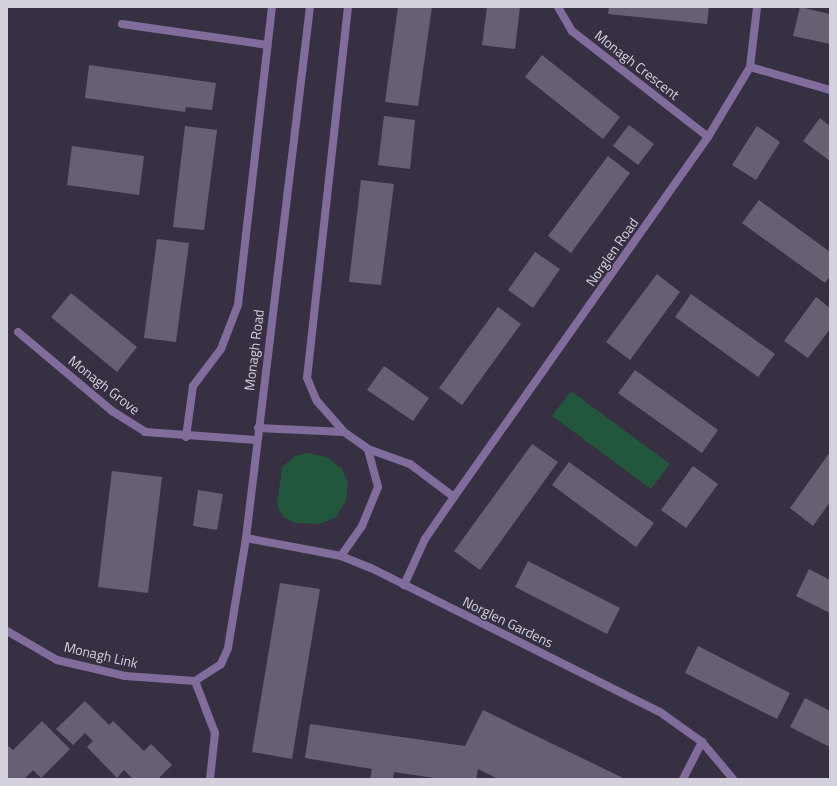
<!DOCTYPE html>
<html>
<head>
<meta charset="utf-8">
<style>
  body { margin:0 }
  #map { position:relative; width:837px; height:786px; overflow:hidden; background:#373042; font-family:"Titillium Web",sans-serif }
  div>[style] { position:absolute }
  .green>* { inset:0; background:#22563d }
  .building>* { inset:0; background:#676073 }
  .minor>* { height:8px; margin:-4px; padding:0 4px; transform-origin:4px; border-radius:4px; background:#816d9c }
  .tertiary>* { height:8px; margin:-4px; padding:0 4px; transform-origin:4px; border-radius:4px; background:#816d9c }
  span { translate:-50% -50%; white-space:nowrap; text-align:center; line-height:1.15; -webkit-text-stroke:3px #373042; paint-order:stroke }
  .street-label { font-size:14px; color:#d5d1dc }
  .frame { position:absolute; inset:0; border:8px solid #d5d1dc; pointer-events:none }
</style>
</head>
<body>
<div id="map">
  <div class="green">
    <div style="clip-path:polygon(571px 391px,670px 464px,651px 489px,552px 416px)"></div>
    <div style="clip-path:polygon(308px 453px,327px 457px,342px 469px,348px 483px,346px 501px,336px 517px,319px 524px,295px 523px,283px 517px,277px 505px,282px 467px,295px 456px)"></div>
  </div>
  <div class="building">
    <div style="clip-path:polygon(398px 7px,432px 7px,418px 106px,385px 102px)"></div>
    <div style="clip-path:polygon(487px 7px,520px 7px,515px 49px,482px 45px)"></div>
    <div style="clip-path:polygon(609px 7px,709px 7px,707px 24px,608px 14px)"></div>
    <div style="clip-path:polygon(800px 7px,830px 14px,830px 44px,793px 36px)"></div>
    <div style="clip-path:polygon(542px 55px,620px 117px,603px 139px,525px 77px)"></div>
    <div style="clip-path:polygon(89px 65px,216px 83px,212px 110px,186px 107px,185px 112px,85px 98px)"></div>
    <div style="clip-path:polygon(384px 116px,415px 120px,410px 169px,378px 165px)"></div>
    <div style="clip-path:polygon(820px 118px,830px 126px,830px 161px,803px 141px)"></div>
    <div style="clip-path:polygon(629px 125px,654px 144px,638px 165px,613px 146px)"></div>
    <div style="clip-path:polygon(185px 126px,217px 130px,204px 230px,173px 227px)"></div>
    <div style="clip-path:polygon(757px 126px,780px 142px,756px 180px,732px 165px)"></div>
    <div style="clip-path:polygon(72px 146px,144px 156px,139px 195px,67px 185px)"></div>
    <div style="clip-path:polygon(608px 156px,630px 173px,571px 253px,548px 236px)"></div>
    <div style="clip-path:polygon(361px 180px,394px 184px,381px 285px,349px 282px)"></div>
    <div style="clip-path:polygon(759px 200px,830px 252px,830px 276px,825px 283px,742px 223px)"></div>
    <div style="clip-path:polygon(157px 239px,189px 243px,176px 342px,144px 338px)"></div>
    <div style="clip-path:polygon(535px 252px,560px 269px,533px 308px,508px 290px)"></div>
    <div style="clip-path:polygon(657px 274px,680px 292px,630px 360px,606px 342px)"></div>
    <div style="clip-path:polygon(71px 293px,137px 347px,117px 372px,51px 317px)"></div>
    <div style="clip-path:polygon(691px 294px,775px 354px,758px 377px,675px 317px)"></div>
    <div style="clip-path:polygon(816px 297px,830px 308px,830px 329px,808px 358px,784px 341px)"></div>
    <div style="clip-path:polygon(498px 307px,521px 324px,462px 405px,439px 388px)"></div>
    <div style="clip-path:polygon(384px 366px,429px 398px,413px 421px,367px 390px)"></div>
    <div style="clip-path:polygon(635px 370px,718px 430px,702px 453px,618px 393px)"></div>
    <div style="clip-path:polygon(532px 444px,558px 462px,480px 570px,454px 551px)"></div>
    <div style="clip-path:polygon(830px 452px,830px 502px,813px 526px,790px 508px)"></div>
    <div style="clip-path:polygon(569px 462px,654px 523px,636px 547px,552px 485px)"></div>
    <div style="clip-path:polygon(693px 466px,718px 484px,686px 528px,661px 510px)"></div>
    <div style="clip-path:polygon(112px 471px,162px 477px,148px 593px,98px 587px)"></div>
    <div style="clip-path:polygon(198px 490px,223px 494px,217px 530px,193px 526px)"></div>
    <div style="clip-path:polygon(528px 561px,620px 608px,607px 634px,515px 587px)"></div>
    <div style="clip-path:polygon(809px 569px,830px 580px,830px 613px,796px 596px)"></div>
    <div style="clip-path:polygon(280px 583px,320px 589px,292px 759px,252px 752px)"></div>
    <div style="clip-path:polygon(698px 646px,790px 693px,777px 719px,685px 673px)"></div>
    <div style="clip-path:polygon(805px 698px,830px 711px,830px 747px,790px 727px)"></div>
    <div style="clip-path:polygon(85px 701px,109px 725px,113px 721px,144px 751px,151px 744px,172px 765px,158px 779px,133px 779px,124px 770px,117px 778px,87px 747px,93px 741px,85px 733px,73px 745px,56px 729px)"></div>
    <div style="clip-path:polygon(483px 710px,625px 779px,498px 779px,478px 769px,476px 779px,441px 779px,394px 772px,393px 779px,370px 779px,372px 769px,305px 758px,310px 724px,465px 746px)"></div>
    <div style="clip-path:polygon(42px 721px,70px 749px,41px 778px,33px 770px,24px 779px,7px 779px,7px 745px,13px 750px)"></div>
  </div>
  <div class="minor">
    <div style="left:348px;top:7px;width:373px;rotate:96.3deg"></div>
    <div style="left:307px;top:378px;width:25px;rotate:67deg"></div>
    <div style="left:317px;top:401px;width:41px;rotate:48.9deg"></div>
    <div style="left:344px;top:432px;width:29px;rotate:35deg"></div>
    <div style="left:368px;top:449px;width:45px;rotate:19.7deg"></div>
    <div style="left:410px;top:464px;width:55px;rotate:36.9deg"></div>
    <div style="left:558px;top:7px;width:28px;rotate:60deg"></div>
    <div style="left:572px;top:31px;width:172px;rotate:37.9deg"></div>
    <div style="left:122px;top:24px;width:147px;rotate:8.2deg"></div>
    <div style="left:750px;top:67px;width:83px;rotate:16deg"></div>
    <div style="left:18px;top:332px;width:123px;rotate:40deg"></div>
    <div style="left:112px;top:411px;width:39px;rotate:32deg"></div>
    <div style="left:145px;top:432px;width:111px;rotate:4.1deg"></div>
    <div style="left:258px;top:428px;width:86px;rotate:2.7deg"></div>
    <div style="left:186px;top:437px;width:51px;rotate:-82.2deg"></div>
    <div style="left:193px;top:386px;width:46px;rotate:-52.9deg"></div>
    <div style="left:221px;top:349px;width:47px;rotate:-68.9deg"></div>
    <div style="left:238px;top:305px;width:300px;rotate:-83.5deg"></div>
    <div style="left:246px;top:538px;width:97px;rotate:10.7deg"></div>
    <div style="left:341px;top:556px;width:32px;rotate:22deg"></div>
    <div style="left:371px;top:568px;width:323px;rotate:26.5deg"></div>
    <div style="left:660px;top:712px;width:52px;rotate:35.5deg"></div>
    <div style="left:702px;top:742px;width:48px;rotate:50deg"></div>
    <div style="left:341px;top:556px;width:37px;rotate:-55deg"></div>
    <div style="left:362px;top:526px;width:42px;rotate:-67.7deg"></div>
    <div style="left:378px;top:487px;width:39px;rotate:-105deg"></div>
    <div style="left:404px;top:585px;width:51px;rotate:-65.5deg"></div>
    <div style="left:425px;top:539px;width:51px;rotate:-55.4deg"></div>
    <div style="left:454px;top:497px;width:441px;rotate:-54.8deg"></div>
    <div style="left:708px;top:137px;width:82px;rotate:-59deg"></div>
    <div style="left:750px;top:67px;width:60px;rotate:-83.3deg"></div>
    <div style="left:195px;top:681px;width:56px;rotate:69deg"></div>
    <div style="left:215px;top:733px;width:46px;rotate:96.2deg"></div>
    <div style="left:683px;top:779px;width:42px;rotate:-62.8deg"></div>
  </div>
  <div class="tertiary">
    <div style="left:7px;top:631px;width:58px;rotate:30.1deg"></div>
    <div style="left:57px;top:660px;width:70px;rotate:13.2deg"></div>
    <div style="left:125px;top:676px;width:70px;rotate:4.1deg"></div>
    <div style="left:195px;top:681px;width:31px;rotate:-33deg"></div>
    <div style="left:221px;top:664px;width:17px;rotate:-66deg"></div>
    <div style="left:228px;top:648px;width:111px;rotate:-80.7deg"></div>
    <div style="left:246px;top:538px;width:535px;rotate:-83.13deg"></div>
  </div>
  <div class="street-label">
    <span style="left:637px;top:65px;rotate:38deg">Monagh Crescent</span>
    <span style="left:612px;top:252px;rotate:-55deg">Norglen Road</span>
    <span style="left:254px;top:350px;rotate:-83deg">Monagh Road</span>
    <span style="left:104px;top:385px;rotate:38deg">Monagh Grove</span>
    <span style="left:508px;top:622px;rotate:26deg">Norglen Gardens</span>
    <span style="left:101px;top:655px;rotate:13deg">Monagh Link</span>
  </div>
  <div class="frame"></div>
</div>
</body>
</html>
